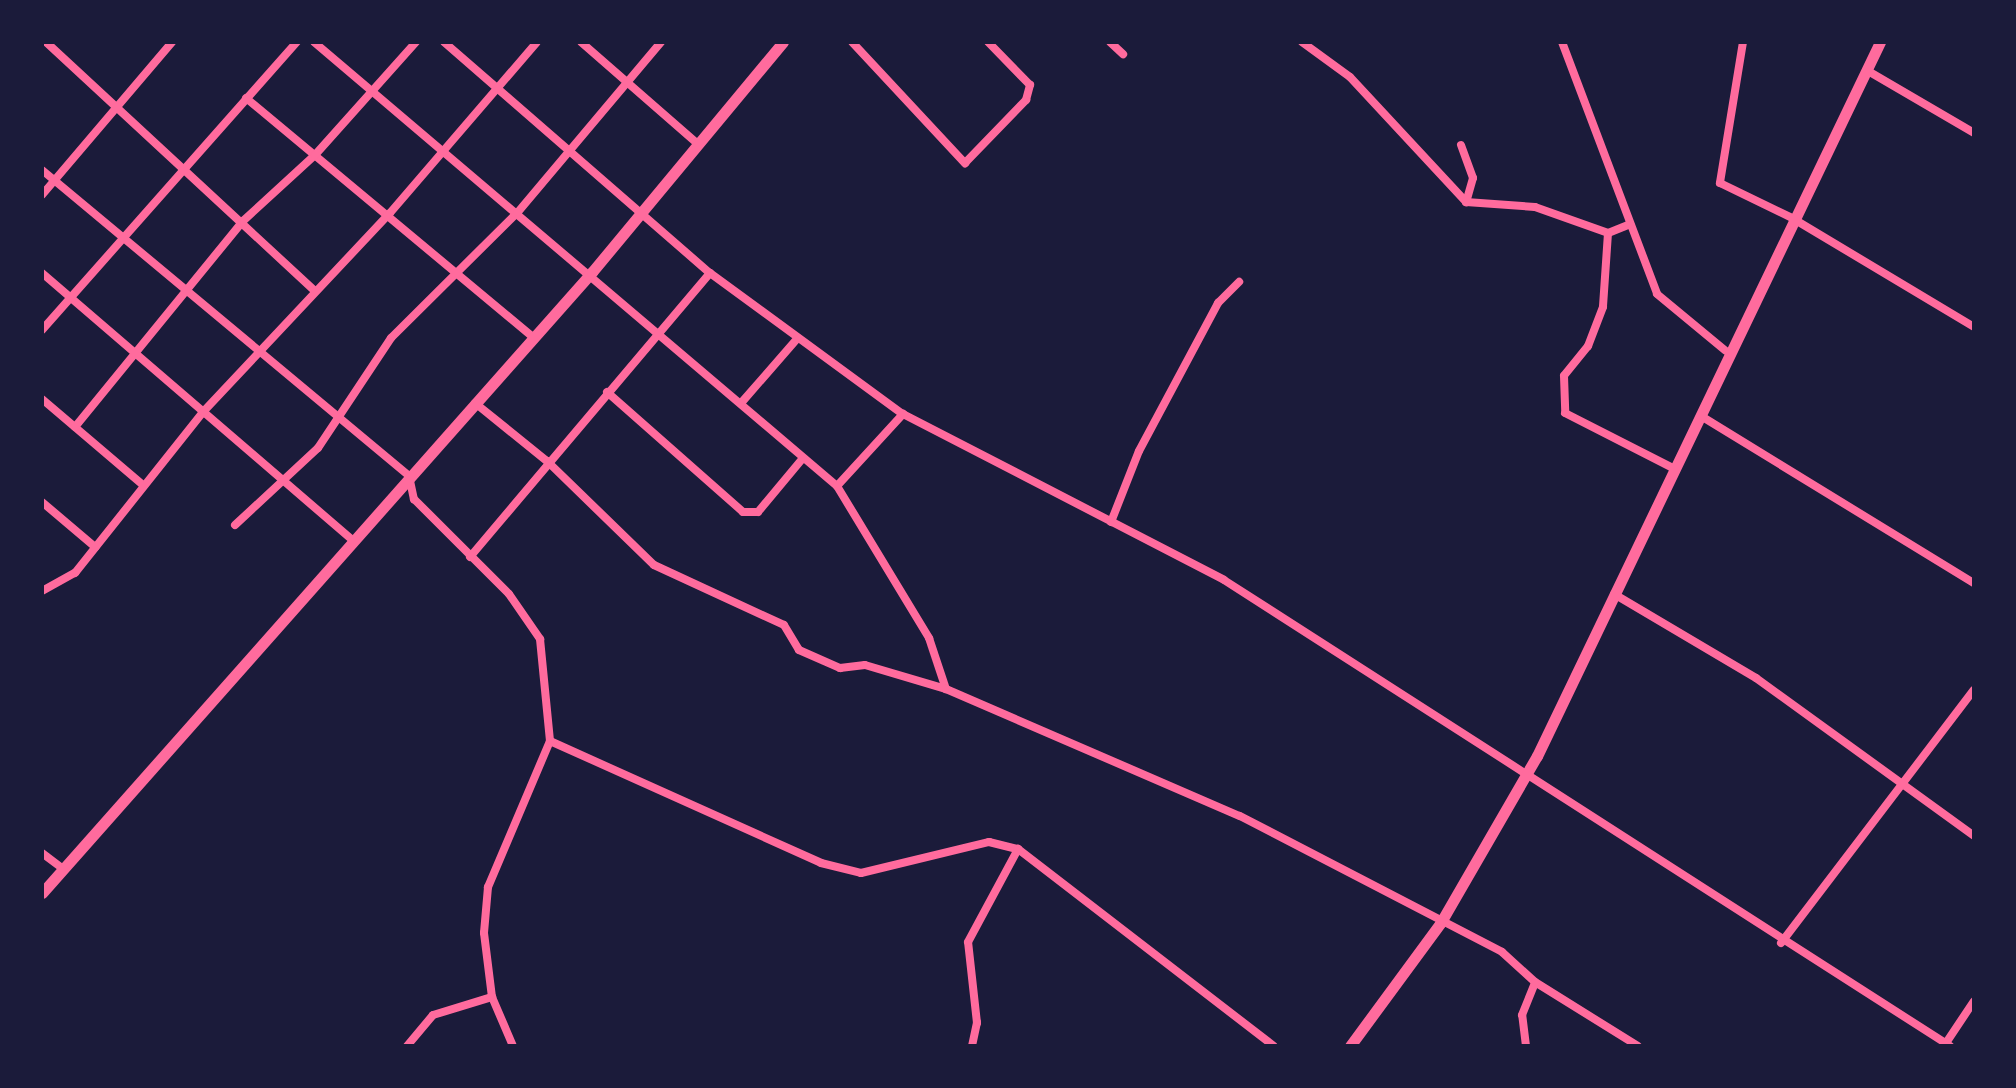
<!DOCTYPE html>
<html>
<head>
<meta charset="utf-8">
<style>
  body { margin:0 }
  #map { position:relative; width:2016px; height:1088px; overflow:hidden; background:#1b1b3a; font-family:"Fira Sans Condensed",sans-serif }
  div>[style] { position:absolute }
  .minor>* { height:8px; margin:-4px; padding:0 4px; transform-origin:4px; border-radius:4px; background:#ff6b9d }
  .tertiary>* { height:11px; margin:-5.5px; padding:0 5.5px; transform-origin:5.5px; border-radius:5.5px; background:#ff6b9d }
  span { translate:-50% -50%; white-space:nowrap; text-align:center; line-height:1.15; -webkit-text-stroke:7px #1b1b3a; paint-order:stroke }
  .frame { position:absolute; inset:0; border:44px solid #1b1b3a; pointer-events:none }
</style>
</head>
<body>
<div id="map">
  <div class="minor">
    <div style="left:46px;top:42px;width:365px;rotate:42.8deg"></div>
    <div style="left:314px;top:42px;width:686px;rotate:40.33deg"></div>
    <div style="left:837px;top:486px;width:178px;rotate:58.8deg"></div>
    <div style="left:929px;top:638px;width:54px;rotate:71.6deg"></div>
    <div style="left:444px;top:42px;width:352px;rotate:41deg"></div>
    <div style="left:710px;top:273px;width:239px;rotate:36.2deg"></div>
    <div style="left:903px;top:414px;width:361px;rotate:27.3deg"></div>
    <div style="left:1224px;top:580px;width:863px;rotate:32.7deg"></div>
    <div style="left:581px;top:42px;width:157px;rotate:41.1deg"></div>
    <div style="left:852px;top:42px;width:166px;rotate:47deg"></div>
    <div style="left:965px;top:163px;width:88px;rotate:-45.9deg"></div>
    <div style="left:1026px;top:100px;width:16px;rotate:-75deg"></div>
    <div style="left:1030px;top:85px;width:60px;rotate:-134.3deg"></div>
    <div style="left:1110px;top:42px;width:18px;rotate:43deg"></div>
    <div style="left:1302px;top:42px;width:59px;rotate:36.1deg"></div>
    <div style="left:1350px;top:77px;width:171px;rotate:47.1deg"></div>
    <div style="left:1466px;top:202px;width:69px;rotate:4.1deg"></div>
    <div style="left:1535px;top:207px;width:77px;rotate:19.6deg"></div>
    <div style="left:1562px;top:42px;width:269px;rotate:69.3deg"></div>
    <div style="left:1657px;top:294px;width:89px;rotate:39.6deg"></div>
    <div style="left:1743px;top:42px;width:143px;rotate:99.3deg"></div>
    <div style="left:1720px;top:183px;width:80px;rotate:25.9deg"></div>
    <div style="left:1792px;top:218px;width:212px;rotate:30.9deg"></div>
    <div style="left:1868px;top:71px;width:123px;rotate:30.3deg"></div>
    <div style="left:246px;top:98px;width:372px;rotate:39.8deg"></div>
    <div style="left:1461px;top:145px;width:35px;rotate:70deg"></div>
    <div style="left:1473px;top:178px;width:25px;rotate:106deg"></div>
    <div style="left:42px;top:170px;width:478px;rotate:39.8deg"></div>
    <div style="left:409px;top:476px;width:24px;rotate:78deg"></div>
    <div style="left:414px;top:499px;width:134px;rotate:45deg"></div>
    <div style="left:509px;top:594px;width:55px;rotate:55.4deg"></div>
    <div style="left:540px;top:639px;width:102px;rotate:84.4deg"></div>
    <div style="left:550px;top:741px;width:159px;rotate:113deg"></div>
    <div style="left:488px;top:887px;width:46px;rotate:95deg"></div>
    <div style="left:484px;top:933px;width:64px;rotate:82.9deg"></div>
    <div style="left:492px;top:997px;width:53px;rotate:66.8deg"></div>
    <div style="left:42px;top:195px;width:201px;rotate:-49.6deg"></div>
    <div style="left:1628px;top:225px;width:22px;rotate:158deg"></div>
    <div style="left:1608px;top:233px;width:74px;rotate:93.9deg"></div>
    <div style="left:1603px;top:307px;width:42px;rotate:111deg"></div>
    <div style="left:1588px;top:346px;width:38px;rotate:129deg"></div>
    <div style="left:1564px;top:376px;width:37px;rotate:88deg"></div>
    <div style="left:1565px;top:413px;width:123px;rotate:27deg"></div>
    <div style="left:42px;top:273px;width:411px;rotate:40.7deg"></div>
    <div style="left:42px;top:330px;width:385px;rotate:-48.5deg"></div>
    <div style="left:607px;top:392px;width:181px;rotate:41.4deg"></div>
    <div style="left:743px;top:512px;width:15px"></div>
    <div style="left:758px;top:512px;width:70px;rotate:-50.2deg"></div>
    <div style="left:42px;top:399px;width:133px;rotate:40.4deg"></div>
    <div style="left:742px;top:402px;width:84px;rotate:-48.9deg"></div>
    <div style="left:475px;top:403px;width:92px;rotate:38.9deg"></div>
    <div style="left:547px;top:461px;width:149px;rotate:44.2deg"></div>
    <div style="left:654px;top:565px;width:143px;rotate:24.8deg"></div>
    <div style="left:784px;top:625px;width:29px;rotate:59deg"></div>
    <div style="left:799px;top:650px;width:45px;rotate:23.7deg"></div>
    <div style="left:840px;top:668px;width:25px;rotate:-7deg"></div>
    <div style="left:865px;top:665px;width:84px;rotate:16.5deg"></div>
    <div style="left:946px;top:689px;width:320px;rotate:23.4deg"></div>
    <div style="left:1240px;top:816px;width:295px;rotate:27.4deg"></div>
    <div style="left:1502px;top:952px;width:45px;rotate:42.3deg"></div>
    <div style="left:1535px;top:982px;width:121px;rotate:31.9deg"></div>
    <div style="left:1701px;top:416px;width:320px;rotate:31.5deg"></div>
    <div style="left:75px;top:427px;width:266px;rotate:-50.8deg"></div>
    <div style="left:243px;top:221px;width:98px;rotate:-42.5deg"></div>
    <div style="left:315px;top:155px;width:152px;rotate:-48.2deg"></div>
    <div style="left:837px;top:486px;width:98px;rotate:-47.5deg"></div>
    <div style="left:42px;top:502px;width:70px;rotate:40.3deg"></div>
    <div style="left:1111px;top:522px;width:76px;rotate:-68.5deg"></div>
    <div style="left:1139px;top:451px;width:168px;rotate:-61.9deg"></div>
    <div style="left:1218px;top:303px;width:30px;rotate:-45deg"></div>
    <div style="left:235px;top:525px;width:113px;rotate:-42.9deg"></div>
    <div style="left:318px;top:448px;width:132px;rotate:-56.4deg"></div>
    <div style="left:391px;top:338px;width:179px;rotate:-44.8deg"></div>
    <div style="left:518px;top:212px;width:222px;rotate:-49.9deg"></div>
    <div style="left:470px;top:557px;width:372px;rotate:-49.8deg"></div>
    <div style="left:42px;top:591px;width:38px;rotate:-29deg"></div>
    <div style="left:75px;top:573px;width:206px;rotate:-51.5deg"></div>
    <div style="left:203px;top:412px;width:273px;rotate:-46.8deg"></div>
    <div style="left:390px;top:213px;width:225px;rotate:-49.3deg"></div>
    <div style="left:1614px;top:594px;width:165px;rotate:30.6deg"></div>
    <div style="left:1756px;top:678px;width:269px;rotate:35.9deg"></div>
    <div style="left:550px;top:741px;width:297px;rotate:24.2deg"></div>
    <div style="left:821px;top:863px;width:41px;rotate:14deg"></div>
    <div style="left:861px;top:873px;width:132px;rotate:-13.6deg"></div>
    <div style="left:989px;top:842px;width:30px;rotate:14deg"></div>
    <div style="left:1018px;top:849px;width:323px;rotate:37.6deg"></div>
    <div style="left:42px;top:853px;width:26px;rotate:37deg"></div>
    <div style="left:1781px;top:943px;width:318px;rotate:-52.7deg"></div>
    <div style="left:1946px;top:1043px;width:50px;rotate:-56.3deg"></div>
    <div style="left:407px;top:1046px;width:40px;rotate:-50deg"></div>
    <div style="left:433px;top:1015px;width:62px;rotate:-17deg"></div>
    <div style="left:972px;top:1046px;width:24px;rotate:-78deg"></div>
    <div style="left:977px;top:1023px;width:81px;rotate:-96.3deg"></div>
    <div style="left:968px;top:942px;width:106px;rotate:-61.7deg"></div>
    <div style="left:1526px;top:1046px;width:31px;rotate:-97deg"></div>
    <div style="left:1522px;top:1015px;width:35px;rotate:-68deg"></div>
  </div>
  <div class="tertiary">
    <div style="left:42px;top:893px;width:830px;rotate:-48.47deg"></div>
    <div style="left:592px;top:272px;width:299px;rotate:-50.3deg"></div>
    <div style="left:1350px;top:1046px;width:154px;rotate:-53.7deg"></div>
    <div style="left:1441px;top:922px;width:192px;rotate:-60deg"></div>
    <div style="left:1537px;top:756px;width:792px;rotate:-64.34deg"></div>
  </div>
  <div class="frame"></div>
</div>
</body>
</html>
